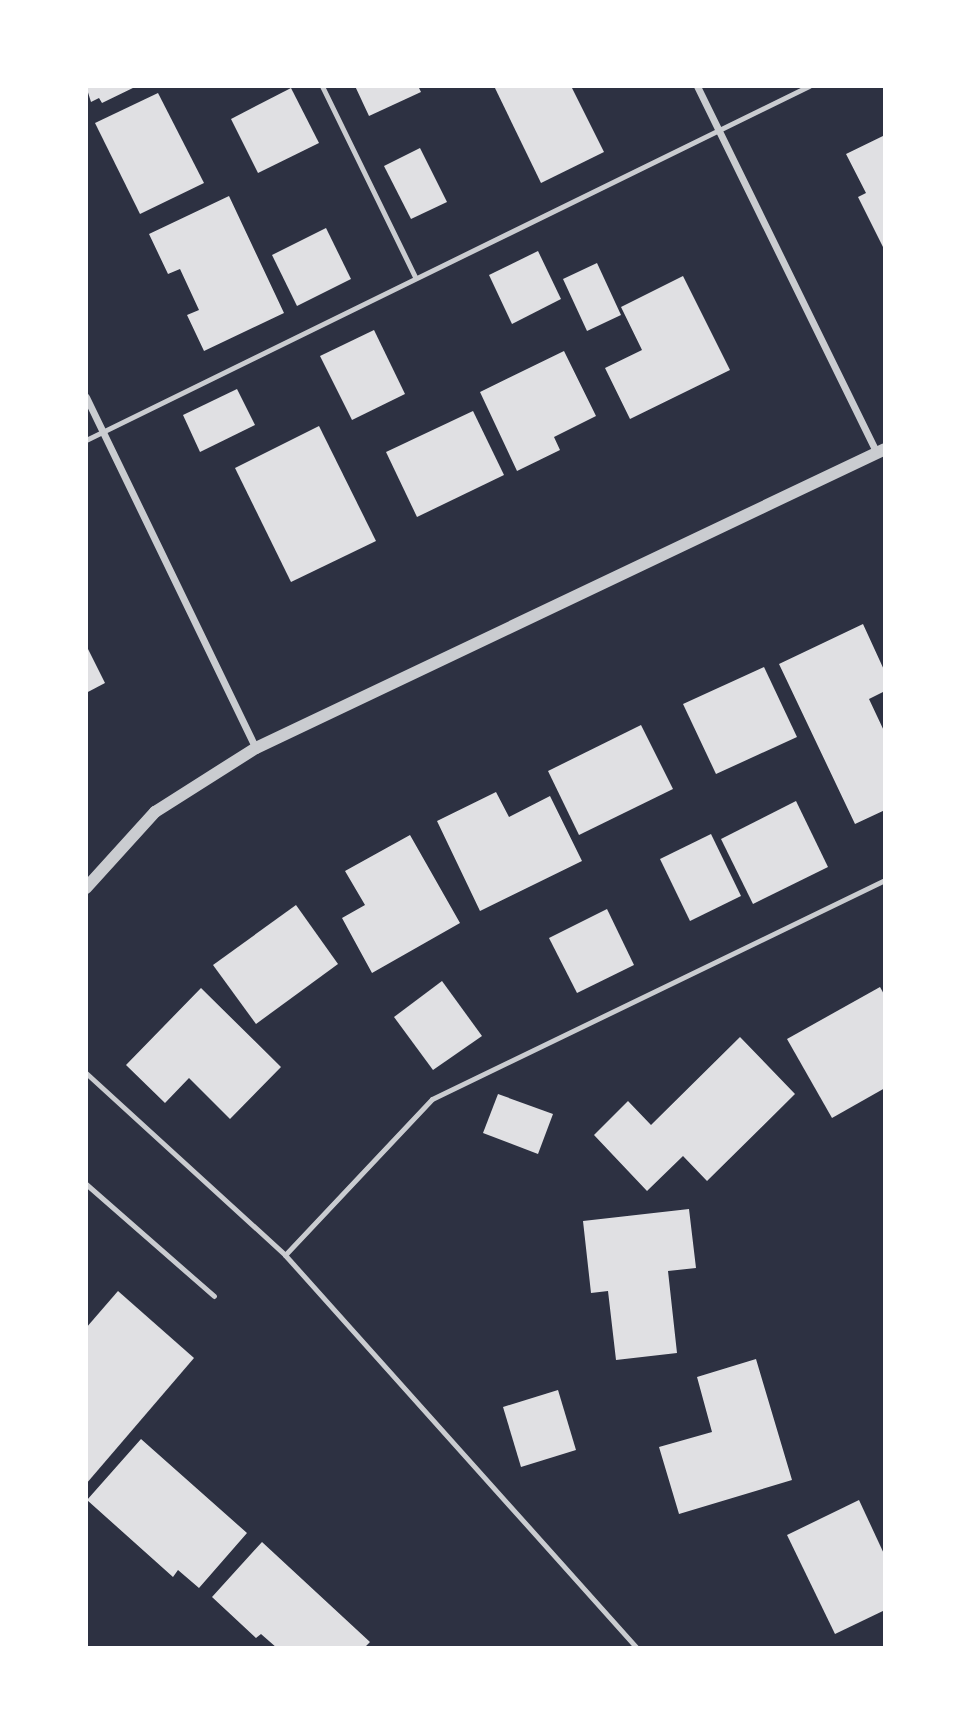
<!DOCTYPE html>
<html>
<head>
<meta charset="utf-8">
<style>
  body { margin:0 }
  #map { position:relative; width:971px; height:1734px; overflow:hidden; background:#2d3142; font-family:"Exo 2",sans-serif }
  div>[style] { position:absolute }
  .building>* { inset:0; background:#e0e0e3 }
  .service>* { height:5px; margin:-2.5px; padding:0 2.5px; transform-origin:2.5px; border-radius:2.5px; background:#caccd0 }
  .minor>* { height:7px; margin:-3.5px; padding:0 3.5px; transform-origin:3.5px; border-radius:3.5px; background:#caccd0 }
  .tertiary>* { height:12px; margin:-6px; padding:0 6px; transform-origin:6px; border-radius:6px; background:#caccd0 }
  span { translate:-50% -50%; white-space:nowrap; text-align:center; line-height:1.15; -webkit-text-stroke:7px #fff; paint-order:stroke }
  .frame { position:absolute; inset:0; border:88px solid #fff; pointer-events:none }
</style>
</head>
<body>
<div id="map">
  <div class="building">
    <div style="clip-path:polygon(86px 86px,137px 86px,102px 103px,99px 98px,91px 102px)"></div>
    <div style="clip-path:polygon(355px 86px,418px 86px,421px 92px,369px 116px)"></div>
    <div style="clip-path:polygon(494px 86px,571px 86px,604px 152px,541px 183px)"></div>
    <div style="clip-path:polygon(291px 88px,319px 143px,258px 173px,231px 119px)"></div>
    <div style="clip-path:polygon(158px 93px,204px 183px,140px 214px,95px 123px)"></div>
    <div style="clip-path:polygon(885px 135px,885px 251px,858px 197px,866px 193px,846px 154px)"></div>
    <div style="clip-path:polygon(420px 148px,447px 202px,411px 219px,384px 166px)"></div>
    <div style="clip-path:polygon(229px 196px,284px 313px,204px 351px,187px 315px,199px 310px,180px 269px,168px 274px,149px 234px)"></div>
    <div style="clip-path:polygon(326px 228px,351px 279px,297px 306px,272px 255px)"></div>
    <div style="clip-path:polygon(538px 251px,561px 299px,512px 324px,489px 275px)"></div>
    <div style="clip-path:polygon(597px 263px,621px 315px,587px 331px,563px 279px)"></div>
    <div style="clip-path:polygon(683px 276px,730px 370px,630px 419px,605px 368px,642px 350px,621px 307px)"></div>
    <div style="clip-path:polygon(374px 330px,405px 394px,352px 420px,320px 356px)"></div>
    <div style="clip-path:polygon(564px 351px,596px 416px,554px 437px,560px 450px,517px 471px,480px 392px)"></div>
    <div style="clip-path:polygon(237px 389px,255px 425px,200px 452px,183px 415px)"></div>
    <div style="clip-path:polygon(473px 411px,504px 475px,417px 517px,386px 452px)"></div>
    <div style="clip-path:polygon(319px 426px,376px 541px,291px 582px,235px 468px)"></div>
    <div style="clip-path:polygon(863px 624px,885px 672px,885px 691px,869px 699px,885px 733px,885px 810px,855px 824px,779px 664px)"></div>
    <div style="clip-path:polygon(86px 645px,105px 683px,86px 693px)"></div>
    <div style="clip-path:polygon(764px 667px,797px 737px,716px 774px,683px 704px)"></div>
    <div style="clip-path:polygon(641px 725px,673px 789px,579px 835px,548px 771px)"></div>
    <div style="clip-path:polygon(496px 792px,509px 817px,550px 796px,582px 861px,480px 911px,437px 821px)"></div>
    <div style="clip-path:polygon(796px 801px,828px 867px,753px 904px,721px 839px)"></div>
    <div style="clip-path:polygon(711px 834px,741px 896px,690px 921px,660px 859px)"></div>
    <div style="clip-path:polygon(410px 835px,460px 923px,372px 973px,342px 918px,365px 905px,345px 871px)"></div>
    <div style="clip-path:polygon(296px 905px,338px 964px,256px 1024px,213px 965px)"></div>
    <div style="clip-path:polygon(607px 909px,634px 965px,577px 993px,549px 938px)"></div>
    <div style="clip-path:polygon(442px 981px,482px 1036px,433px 1070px,394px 1017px)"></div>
    <div style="clip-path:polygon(880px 987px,885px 996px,885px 1088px,832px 1118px,787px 1039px)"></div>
    <div style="clip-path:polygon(201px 988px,281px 1067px,230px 1119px,189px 1078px,165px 1103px,126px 1065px)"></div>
    <div style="clip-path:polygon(740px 1037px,795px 1094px,707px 1181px,683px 1156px,647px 1191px,594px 1135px,628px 1101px,651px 1125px)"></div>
    <div style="clip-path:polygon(498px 1094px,553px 1114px,538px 1154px,483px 1133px)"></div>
    <div style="clip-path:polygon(689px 1209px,696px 1268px,668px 1271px,677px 1353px,616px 1360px,608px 1291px,591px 1293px,583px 1221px)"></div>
    <div style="clip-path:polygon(118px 1291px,194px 1358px,86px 1484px,86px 1328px)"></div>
    <div style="clip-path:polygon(756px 1359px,792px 1480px,679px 1514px,659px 1447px,712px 1432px,697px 1377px)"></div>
    <div style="clip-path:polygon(558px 1390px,576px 1450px,521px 1467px,503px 1407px)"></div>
    <div style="clip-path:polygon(141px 1439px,247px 1533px,199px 1588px,178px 1570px,173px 1577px,87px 1500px)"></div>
    <div style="clip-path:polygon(859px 1500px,885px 1556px,885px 1610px,835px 1634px,787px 1535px)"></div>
    <div style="clip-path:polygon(262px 1542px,370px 1642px,364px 1648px,277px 1648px,261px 1634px,256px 1638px,212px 1597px)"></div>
  </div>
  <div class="service">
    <div style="left:322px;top:86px;width:212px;rotate:64deg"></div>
    <div style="left:86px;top:440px;width:805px;rotate:-26.09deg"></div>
    <div style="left:86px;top:1073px;width:270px;rotate:42.4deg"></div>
    <div style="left:285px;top:1255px;width:528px;rotate:48.15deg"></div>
    <div style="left:86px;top:1184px;width:170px;rotate:41.2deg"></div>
    <div style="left:285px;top:1255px;width:214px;rotate:-46.7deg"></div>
    <div style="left:432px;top:1099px;width:503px;rotate:-25.8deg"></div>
    <div style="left:884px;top:1648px;width:1px;rotate:-45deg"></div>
  </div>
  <div class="minor">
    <div style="left:697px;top:86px;width:409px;rotate:63.9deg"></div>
    <div style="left:86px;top:397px;width:390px;rotate:64.2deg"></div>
  </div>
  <div class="tertiary">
    <div style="left:86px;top:888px;width:103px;rotate:-47.8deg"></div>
    <div style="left:155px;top:812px;width:120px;rotate:-32.4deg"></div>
    <div style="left:256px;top:748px;width:696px;rotate:-25.42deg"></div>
  </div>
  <div class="frame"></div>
</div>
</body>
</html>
